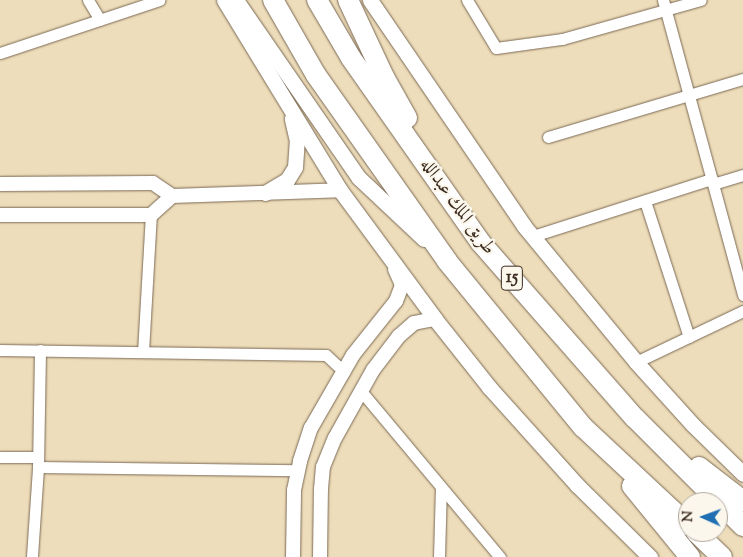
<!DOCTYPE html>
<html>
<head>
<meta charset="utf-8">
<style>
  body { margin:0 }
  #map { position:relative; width:743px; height:557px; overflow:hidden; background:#eeddba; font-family:"Sorts Mill Goudy",Amiri,serif }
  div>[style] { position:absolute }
  .roads { filter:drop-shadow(0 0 1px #7a6955) drop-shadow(0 0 1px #7a6955) }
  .minor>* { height:11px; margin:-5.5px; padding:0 5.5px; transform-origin:5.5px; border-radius:5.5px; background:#fff }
  .tertiary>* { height:14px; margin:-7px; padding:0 7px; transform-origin:7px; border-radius:7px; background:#fff }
  .secondary>* { height:15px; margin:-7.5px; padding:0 7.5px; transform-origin:7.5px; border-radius:7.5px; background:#fff }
  .motorway>* { height:20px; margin:-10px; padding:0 10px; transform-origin:10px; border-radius:10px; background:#fff }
  span { translate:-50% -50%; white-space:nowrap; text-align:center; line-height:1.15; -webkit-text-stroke:4.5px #fbf7ec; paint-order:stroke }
  .shield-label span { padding:1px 4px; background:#fbf7ec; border:1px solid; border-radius:4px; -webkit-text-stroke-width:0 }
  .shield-label { font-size:18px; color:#3b2a1e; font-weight:700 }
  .street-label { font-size:19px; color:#3b2a1e }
  .north { position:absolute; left:678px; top:492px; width:50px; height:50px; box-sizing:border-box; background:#fbf7ec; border:1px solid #aea59a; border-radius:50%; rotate:272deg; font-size:14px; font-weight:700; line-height:20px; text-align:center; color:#3b2a1e }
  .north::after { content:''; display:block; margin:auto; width:18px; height:22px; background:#1f6fb2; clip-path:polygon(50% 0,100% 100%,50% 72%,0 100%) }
</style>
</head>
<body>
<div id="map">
  <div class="roads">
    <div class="minor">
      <div style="left:88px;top:0;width:23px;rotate:59deg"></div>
      <div style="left:467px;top:0;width:56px;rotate:58.9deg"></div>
      <div style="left:496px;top:48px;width:67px;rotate:-7.8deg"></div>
      <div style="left:562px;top:39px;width:144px;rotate:-15.7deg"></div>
      <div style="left:663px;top:0;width:306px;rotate:74.8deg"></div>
      <div style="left:0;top:53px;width:168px;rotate:-18.4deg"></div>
      <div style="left:548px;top:137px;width:203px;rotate:-16.6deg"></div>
      <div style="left:713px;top:184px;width:31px;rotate:-17deg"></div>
      <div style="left:645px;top:201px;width:143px;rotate:72.1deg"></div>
      <div style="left:533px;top:236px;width:188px;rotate:-17.7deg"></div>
      <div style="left:0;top:350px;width:326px;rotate:0.9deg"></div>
      <div style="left:326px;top:355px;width:25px;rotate:43deg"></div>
      <div style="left:143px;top:352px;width:137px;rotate:-86.7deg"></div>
      <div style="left:636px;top:362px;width:119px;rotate:-25.5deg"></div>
      <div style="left:361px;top:391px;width:217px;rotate:50.1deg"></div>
      <div style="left:0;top:457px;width:38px"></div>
      <div style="left:38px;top:467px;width:260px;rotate:0.7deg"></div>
      <div style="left:32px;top:556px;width:89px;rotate:-86.1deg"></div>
      <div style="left:38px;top:467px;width:117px;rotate:-89deg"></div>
      <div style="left:439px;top:557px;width:70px;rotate:-88.4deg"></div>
    </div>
    <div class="tertiary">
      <div style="left:0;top:184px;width:153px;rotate:-0.4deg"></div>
      <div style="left:153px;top:183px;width:23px;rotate:34deg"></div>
      <div style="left:172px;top:196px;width:168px;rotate:-2deg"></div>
      <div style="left:0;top:215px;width:151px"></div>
      <div style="left:151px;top:215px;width:28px;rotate:-42deg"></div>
      <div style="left:293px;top:557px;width:67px;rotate:-89.1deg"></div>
      <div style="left:294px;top:490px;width:30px;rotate:-78deg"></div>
      <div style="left:300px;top:461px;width:35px;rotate:-72deg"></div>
      <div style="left:311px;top:428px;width:84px;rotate:-60.1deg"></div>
      <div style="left:353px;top:355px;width:69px;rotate:-51.5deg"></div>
      <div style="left:396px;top:301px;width:17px;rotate:-69deg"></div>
      <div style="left:402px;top:285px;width:17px;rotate:-114deg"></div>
      <div style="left:320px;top:557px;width:68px;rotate:-89.2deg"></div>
      <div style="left:321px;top:489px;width:22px;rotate:-85deg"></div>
      <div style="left:323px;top:467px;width:31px;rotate:-68deg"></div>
      <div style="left:335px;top:438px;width:78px;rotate:-60.8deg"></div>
      <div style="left:373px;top:370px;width:43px;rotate:-52.6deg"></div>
      <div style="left:399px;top:336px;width:20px;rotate:-41deg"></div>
      <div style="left:414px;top:323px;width:21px;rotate:-11deg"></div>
    </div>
    <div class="secondary">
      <div style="left:224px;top:0;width:223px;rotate:58.6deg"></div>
      <div style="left:340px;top:190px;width:160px;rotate:53.6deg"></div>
      <div style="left:435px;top:319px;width:87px;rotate:51.5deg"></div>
      <div style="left:489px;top:387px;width:132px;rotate:48.1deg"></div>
      <div style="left:577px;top:485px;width:103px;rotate:44.6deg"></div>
      <div style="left:236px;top:0;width:216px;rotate:55.4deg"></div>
      <div style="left:359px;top:178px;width:89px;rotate:43.2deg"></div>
      <div style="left:370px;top:0;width:273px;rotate:55.7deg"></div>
      <div style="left:524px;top:226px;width:176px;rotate:50.5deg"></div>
      <div style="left:636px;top:362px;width:85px;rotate:47.9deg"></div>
      <div style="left:693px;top:425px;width:70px;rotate:44.4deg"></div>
      <div style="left:265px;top:193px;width:26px;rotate:-31deg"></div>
      <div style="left:287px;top:180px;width:15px;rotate:-58deg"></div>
      <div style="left:295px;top:167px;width:26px;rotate:-86deg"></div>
      <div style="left:297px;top:141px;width:23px;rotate:-103deg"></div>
    </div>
    <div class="motorway">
      <div style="left:273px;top:0;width:86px;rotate:60.2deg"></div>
      <div style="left:316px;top:75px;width:228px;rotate:54.8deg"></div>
      <div style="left:447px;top:261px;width:215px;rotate:50.7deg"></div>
      <div style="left:583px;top:427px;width:144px;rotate:43deg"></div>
      <div style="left:317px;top:0;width:67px;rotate:59.6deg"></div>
      <div style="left:351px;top:58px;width:226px;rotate:54.9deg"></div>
      <div style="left:481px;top:243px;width:233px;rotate:48.7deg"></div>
      <div style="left:635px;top:418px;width:153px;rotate:45deg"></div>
      <div style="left:348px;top:0;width:85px;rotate:64.9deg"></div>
      <div style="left:384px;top:77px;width:47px;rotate:60.7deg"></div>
      <div style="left:699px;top:467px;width:56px;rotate:37.7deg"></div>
      <div style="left:632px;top:486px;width:92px;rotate:50.8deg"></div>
      <div style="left:696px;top:532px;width:36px;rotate:44deg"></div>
    </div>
  </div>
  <div class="shield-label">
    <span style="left:512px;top:278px">15</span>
  </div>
  <div class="street-label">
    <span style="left:457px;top:207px;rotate:54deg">طريق الملك عبدالله</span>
  </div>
  <div class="north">N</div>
</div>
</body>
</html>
